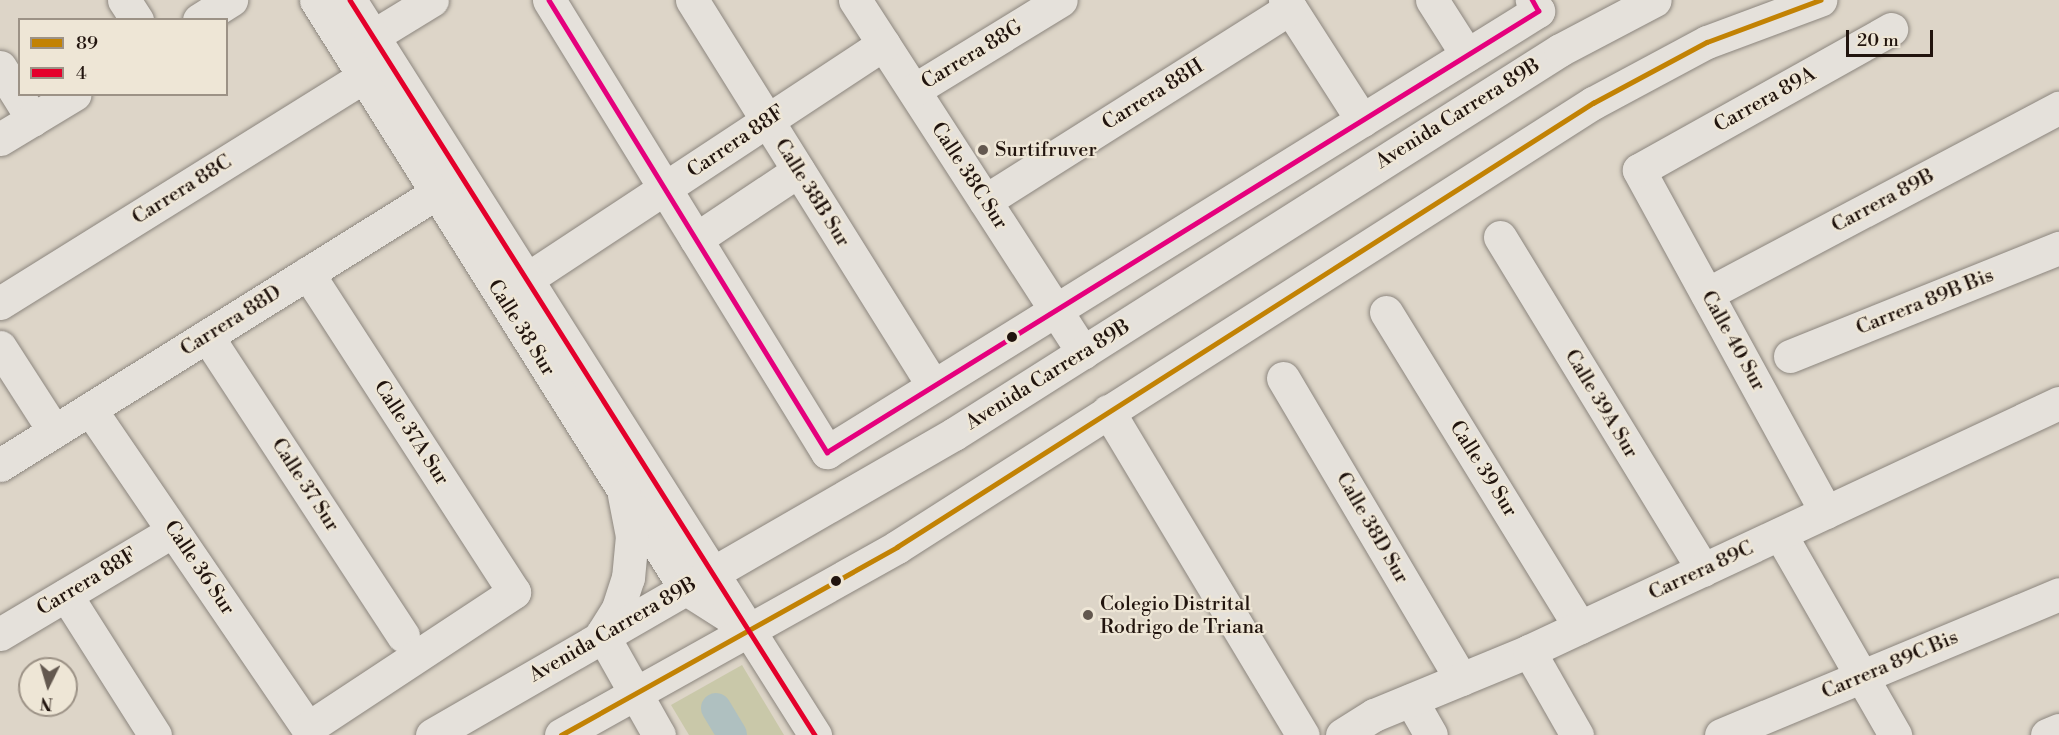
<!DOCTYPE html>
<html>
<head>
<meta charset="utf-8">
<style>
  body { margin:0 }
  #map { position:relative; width:2059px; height:735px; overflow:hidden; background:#ddd5c8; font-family:"Libre Bodoni",serif }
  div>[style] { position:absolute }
  .green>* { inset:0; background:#c9c8a9 }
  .canal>* { height:30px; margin:-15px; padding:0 15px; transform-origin:15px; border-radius:15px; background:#afc0c0 }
  .roads { filter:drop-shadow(0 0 2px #8c867e) drop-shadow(0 0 2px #8c867e) }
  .minor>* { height:33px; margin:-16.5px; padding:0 16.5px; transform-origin:16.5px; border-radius:16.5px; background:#e5e1db }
  .tertiary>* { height:33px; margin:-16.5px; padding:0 16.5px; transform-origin:16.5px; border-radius:16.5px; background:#e5e1db }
  .secondary>* { height:33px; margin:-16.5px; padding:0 16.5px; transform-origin:16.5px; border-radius:16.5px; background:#e5e1db }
  .bus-1>* { height:4.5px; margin:-2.25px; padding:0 2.25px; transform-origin:2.25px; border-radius:2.25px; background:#c28204 }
  .bus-2>* { height:4.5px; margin:-2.25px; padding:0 2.25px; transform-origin:2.25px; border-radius:2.25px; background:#e4002b }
  .bus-3>* { height:4.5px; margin:-2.25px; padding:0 2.25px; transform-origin:2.25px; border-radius:2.25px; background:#e5007d }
  .dots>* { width:16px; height:16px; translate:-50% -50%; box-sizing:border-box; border:3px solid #eee6d6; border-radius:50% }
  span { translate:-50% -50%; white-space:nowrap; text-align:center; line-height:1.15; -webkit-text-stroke:4.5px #eee6d6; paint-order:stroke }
  .street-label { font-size:20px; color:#21140e }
  .poi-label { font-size:20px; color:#21140e }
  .left { translate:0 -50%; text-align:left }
  .legend { position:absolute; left:18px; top:18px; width:210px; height:78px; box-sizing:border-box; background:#eee6d6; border:2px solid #9c9286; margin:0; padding:8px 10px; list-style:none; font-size:18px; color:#21140e }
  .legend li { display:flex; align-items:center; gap:12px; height:30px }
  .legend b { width:30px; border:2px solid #9c9286 }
  .north { position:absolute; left:18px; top:657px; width:60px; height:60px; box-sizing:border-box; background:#eee6d6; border:2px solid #9c9286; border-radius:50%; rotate:185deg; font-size:16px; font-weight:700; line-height:24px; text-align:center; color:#21140e }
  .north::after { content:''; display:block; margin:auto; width:21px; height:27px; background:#63584f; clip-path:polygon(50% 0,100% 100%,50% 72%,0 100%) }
  .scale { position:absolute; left:1846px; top:30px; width:87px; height:27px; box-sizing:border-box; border:3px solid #21140e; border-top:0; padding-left:8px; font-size:18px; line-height:21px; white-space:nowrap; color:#21140e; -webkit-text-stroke:4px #eee6d6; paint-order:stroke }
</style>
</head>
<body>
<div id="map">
  <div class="green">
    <div style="clip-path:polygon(742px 665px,784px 735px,689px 735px,671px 705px)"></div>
  </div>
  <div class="canal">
    <div style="left:716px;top:708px;width:31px;rotate:59deg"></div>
  </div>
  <div class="roads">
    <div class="minor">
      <div style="left:124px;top:0;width:24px;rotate:57deg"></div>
      <div style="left:549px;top:0;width:531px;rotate:58.41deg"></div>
      <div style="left:827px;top:452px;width:837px;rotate:-31.81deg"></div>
      <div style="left:1538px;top:11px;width:13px;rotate:-119deg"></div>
      <div style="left:692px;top:0;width:455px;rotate:58deg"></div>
      <div style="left:855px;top:0;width:420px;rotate:57.1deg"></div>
      <div style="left:1285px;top:0;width:143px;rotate:57.3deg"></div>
      <div style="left:1432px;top:0;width:65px;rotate:57.5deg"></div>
      <div style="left:199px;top:20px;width:38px;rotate:-32deg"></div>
      <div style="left:373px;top:36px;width:69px;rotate:-31.4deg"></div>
      <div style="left:0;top:67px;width:62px;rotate:58.1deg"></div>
      <div style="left:914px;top:90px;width:172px;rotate:-31.5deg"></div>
      <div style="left:0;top:139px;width:87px;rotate:-31deg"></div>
      <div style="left:985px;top:201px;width:361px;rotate:-32.3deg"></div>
      <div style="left:1500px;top:237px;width:390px;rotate:58.6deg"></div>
      <div style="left:696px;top:239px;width:123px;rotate:-33.7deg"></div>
      <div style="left:527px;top:279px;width:427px;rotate:-33.4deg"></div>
      <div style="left:1707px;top:294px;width:398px;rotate:-27.9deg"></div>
      <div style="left:0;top:303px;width:429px;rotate:-31.9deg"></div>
      <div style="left:1386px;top:312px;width:370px;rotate:58.4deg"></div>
      <div style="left:207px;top:336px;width:358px;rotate:56.8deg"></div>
      <div style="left:0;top:347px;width:100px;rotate:57.3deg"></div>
      <div style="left:1790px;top:356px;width:290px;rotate:-21.9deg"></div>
      <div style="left:1283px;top:378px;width:350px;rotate:59.4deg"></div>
      <div style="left:90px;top:409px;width:386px;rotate:55.7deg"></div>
      <div style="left:308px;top:728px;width:247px;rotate:-33.4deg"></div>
      <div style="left:514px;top:592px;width:380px;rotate:-122.9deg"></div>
      <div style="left:1108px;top:411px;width:378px;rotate:59deg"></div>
      <div style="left:0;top:465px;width:544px;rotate:-31.94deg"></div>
      <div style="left:1826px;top:512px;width:390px;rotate:-118.7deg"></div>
      <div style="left:1639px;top:170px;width:289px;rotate:-29.2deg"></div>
      <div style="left:66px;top:595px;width:166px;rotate:57.6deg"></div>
      <div style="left:0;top:634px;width:201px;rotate:-30.8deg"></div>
      <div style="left:602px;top:634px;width:116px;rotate:60.6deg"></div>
      <div style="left:1529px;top:651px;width:97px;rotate:60.3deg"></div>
      <div style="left:1411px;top:700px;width:40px;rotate:60.3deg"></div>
      <div style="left:1721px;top:735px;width:366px;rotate:-22.6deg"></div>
      <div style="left:2047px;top:735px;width:13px;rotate:-23deg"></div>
    </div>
    <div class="tertiary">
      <div style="left:316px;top:0;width:694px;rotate:57.89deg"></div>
      <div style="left:685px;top:588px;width:69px;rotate:32.5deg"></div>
      <div style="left:350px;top:0;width:870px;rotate:57.68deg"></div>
      <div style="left:1780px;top:534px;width:232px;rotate:60.2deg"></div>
      <div style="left:1342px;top:735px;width:38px;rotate:-32deg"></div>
      <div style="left:1374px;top:715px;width:168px;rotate:-22.4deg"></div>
      <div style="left:1529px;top:651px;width:585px;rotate:-25.08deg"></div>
    </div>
    <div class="secondary">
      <div style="left:602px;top:634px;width:31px;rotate:-58deg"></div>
      <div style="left:618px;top:608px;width:32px;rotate:-72deg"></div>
      <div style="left:628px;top:578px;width:42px;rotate:-84.6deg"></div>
      <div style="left:632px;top:536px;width:42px;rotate:-101deg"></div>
      <div style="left:432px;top:735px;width:603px;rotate:-29.97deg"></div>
      <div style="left:954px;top:434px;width:717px;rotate:-32.36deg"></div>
      <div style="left:1560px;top:50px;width:107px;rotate:-27.8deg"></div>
      <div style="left:561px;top:735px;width:385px;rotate:-29.2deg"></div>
      <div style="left:897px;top:547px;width:826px;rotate:-32.54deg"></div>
      <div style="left:1593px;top:103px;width:129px;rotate:-28.2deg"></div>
      <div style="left:1707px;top:42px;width:121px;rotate:-20.4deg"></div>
    </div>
  </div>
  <div class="bus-1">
    <div style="left:561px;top:735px;width:385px;rotate:-29.2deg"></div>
    <div style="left:897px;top:547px;width:826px;rotate:-32.54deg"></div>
    <div style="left:1593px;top:103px;width:129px;rotate:-28.2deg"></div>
    <div style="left:1707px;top:42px;width:121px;rotate:-20.4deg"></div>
  </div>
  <div class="bus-2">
    <div style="left:350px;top:0;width:870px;rotate:57.68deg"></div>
  </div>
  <div class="bus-3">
    <div style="left:549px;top:0;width:531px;rotate:58.41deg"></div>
    <div style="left:827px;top:452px;width:837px;rotate:-31.81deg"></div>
    <div style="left:1538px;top:11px;width:13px;rotate:-119deg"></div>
  </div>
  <div class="dots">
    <div style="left:983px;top:150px;background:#63584f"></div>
    <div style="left:1012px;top:337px;background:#21140e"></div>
    <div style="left:836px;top:581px;background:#21140e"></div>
    <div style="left:1088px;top:615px;background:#63584f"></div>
  </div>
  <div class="street-label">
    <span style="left:972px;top:55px;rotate:-31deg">Carrera 88G</span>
    <span style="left:1153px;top:95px;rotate:-32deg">Carrera 88H</span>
    <span style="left:1765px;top:100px;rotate:-29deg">Carrera 89A</span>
    <span style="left:1458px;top:114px;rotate:-32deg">Avenida Carrera 89B</span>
    <span style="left:736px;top:142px;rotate:-34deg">Carrera 88F</span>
    <span style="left:969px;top:176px;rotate:57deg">Calle 38C Sur</span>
    <span style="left:182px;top:190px;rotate:-32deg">Carrera 88C</span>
    <span style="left:812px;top:193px;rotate:58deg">Calle 38B Sur</span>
    <span style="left:1883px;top:201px;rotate:-28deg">Carrera 89B</span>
    <span style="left:1925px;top:302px;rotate:-22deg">Carrera 89B Bis</span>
    <span style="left:231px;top:321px;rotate:-32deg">Carrera 88D</span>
    <span style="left:521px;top:328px;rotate:58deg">Calle 38 Sur</span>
    <span style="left:1733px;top:341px;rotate:61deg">Calle 40 Sur</span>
    <span style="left:1048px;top:375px;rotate:-32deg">Avenida Carrera 89B</span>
    <span style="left:1601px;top:404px;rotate:59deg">Calle 39A Sur</span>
    <span style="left:411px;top:433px;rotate:57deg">Calle 37A Sur</span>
    <span style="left:1483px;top:469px;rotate:58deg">Calle 39 Sur</span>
    <span style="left:305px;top:485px;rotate:57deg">Calle 37 Sur</span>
    <span style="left:1372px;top:528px;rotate:60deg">Calle 38D Sur</span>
    <span style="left:199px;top:568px;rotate:56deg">Calle 36 Sur</span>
    <span style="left:1701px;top:571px;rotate:-25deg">Carrera 89C</span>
    <span style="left:87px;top:582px;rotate:-31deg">Carrera 88F</span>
    <span style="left:613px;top:630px;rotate:-30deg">Avenida Carrera 89B</span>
    <span style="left:1890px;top:665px;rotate:-23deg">Carrera 89C Bis</span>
  </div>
  <div class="poi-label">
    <span class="left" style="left:995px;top:150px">Surtifruver</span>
    <span class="left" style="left:1100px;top:616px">Colegio Distrital<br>Rodrigo de Triana</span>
  </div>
  <ul class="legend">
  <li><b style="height:8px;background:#c28204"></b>89</li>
  <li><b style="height:8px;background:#e4002b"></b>4</li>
  </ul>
  <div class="north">N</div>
  <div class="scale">20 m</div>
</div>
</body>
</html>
